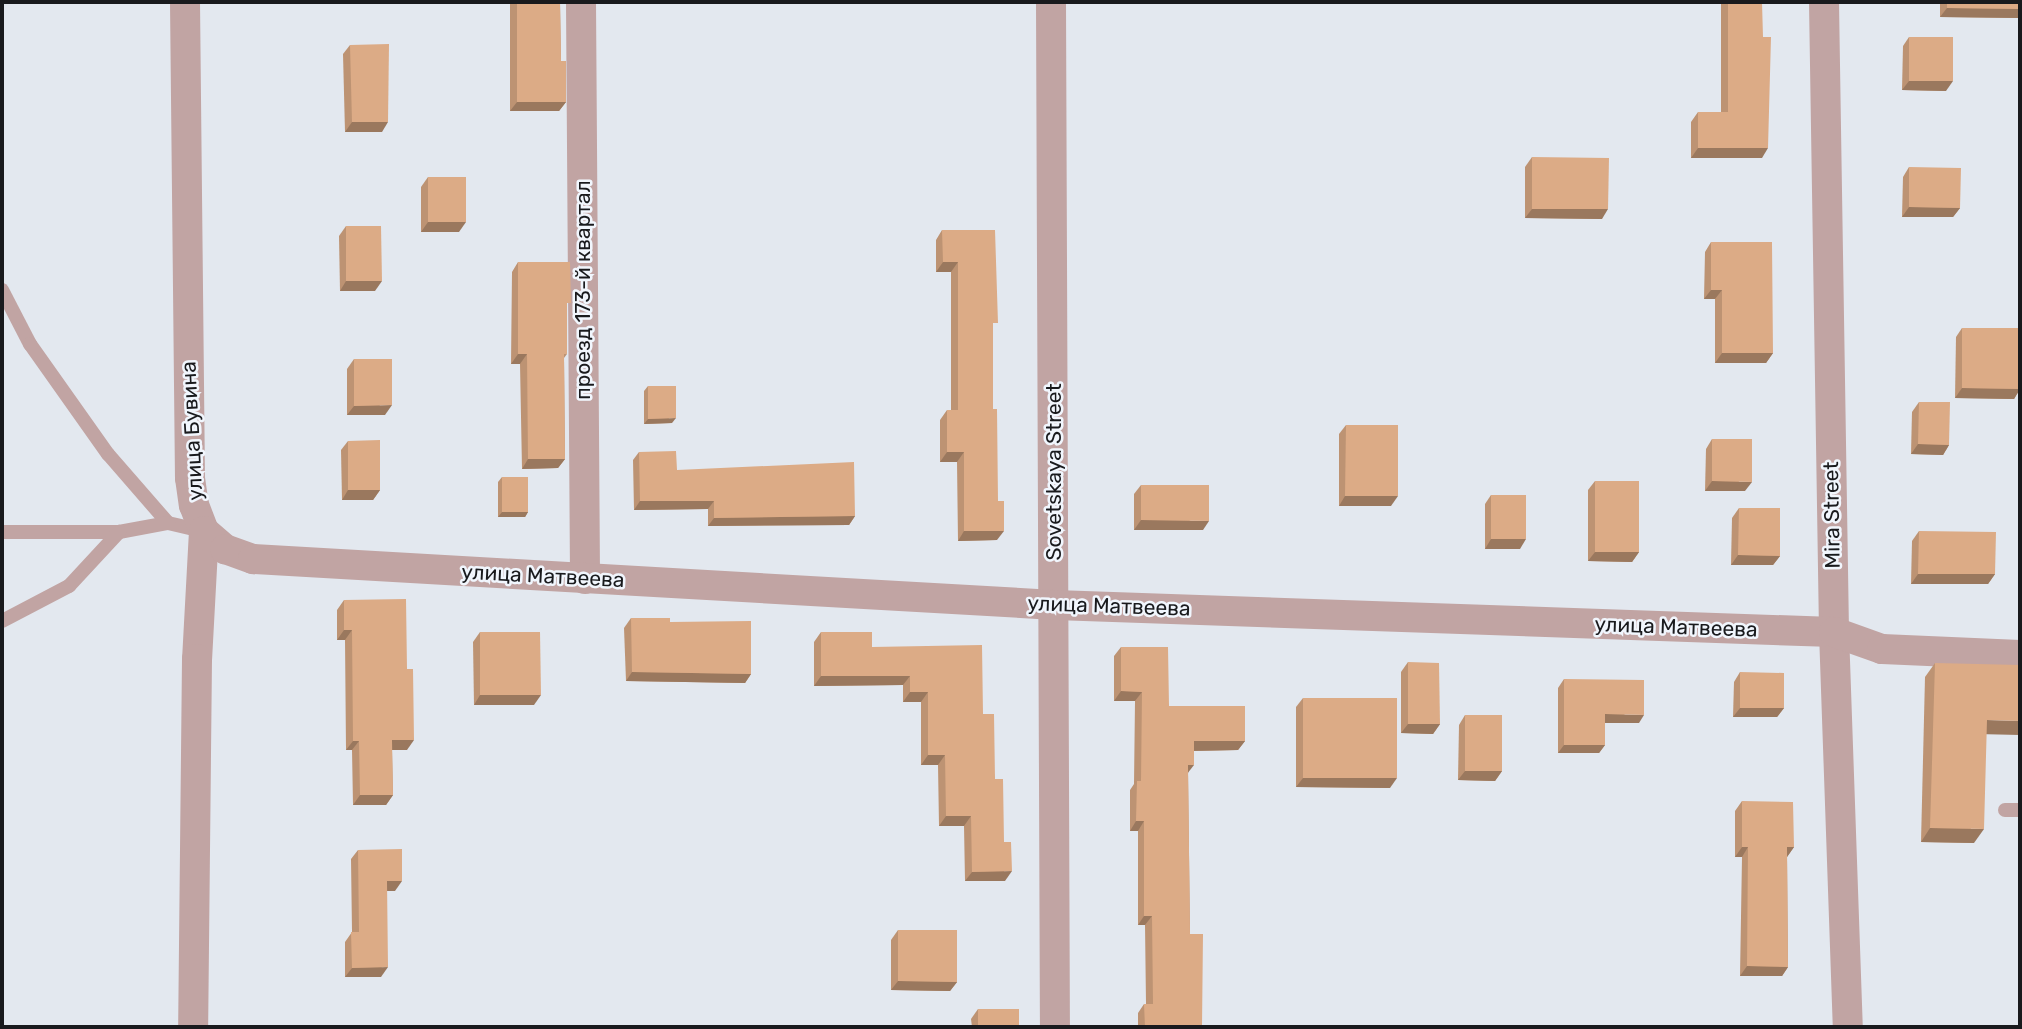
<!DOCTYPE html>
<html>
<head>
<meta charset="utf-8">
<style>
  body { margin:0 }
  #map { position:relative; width:2022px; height:1029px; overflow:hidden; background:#e3e8ef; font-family:Rubik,sans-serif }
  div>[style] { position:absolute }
  .lane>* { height:14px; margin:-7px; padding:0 7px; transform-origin:7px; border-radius:7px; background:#c1a4a3 }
  .street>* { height:30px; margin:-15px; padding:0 15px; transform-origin:15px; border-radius:15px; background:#c1a4a3 }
  .wall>* { inset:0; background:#bd9373 }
  .shaded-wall>* { inset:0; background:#9a785e }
  .building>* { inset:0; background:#dcab86 }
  span { translate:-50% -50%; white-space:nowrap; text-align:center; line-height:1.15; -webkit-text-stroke:5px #f1f6fd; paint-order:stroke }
  .street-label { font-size:21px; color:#191a1d }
  .frame { position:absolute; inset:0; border:4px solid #191a1d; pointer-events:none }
</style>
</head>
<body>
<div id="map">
  <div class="lane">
    <div style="left:2px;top:290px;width:61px;rotate:62.6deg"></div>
    <div style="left:30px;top:344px;width:135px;rotate:54.7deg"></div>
    <div style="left:108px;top:454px;width:91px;rotate:49deg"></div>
    <div style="left:168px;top:523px;width:36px;rotate:13deg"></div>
    <div style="left:2px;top:532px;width:117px"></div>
    <div style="left:119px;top:532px;width:50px;rotate:-10.4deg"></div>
    <div style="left:2px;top:621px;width:76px;rotate:-27.6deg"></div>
    <div style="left:69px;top:586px;width:74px;rotate:-47.2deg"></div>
    <div style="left:2005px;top:810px;width:15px"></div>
  </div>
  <div class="street">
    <div style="left:185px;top:2px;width:476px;rotate:89.4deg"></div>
    <div style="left:190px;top:478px;width:27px;rotate:82deg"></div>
    <div style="left:194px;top:505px;width:28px;rotate:69deg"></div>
    <div style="left:204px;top:531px;width:128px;rotate:93.1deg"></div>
    <div style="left:197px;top:659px;width:368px;rotate:90.6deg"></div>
    <div style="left:581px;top:2px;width:577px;rotate:89.6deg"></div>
    <div style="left:1051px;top:2px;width:1025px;rotate:89.78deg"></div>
    <div style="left:1824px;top:2px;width:630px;rotate:89.09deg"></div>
    <div style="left:1834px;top:632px;width:395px;rotate:88deg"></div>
    <div style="left:204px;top:531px;width:28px;rotate:41deg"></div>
    <div style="left:225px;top:549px;width:30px;rotate:20deg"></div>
    <div style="left:253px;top:559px;width:803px;rotate:3.28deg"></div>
    <div style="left:1055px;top:605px;width:779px;rotate:1.99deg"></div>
    <div style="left:1834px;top:632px;width:51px;rotate:19.5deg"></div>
    <div style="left:1882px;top:649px;width:138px;rotate:2.5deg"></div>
  </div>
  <div class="wall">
    <div style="clip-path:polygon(510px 2px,560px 2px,561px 61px,566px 102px,559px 111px,510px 111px)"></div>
    <div style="clip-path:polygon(1721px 2px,1762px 2px,1762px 158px,1691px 158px,1691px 122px,1698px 112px,1721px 112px)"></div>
    <div style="clip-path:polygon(1940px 2px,2020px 2px,2020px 18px,1940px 17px)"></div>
    <div style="clip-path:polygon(1909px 37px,1946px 91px,1902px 90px,1903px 46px)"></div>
    <div style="clip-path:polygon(350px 45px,382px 132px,345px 132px,343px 54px)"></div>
    <div style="clip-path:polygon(1532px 157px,1602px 219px,1525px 218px,1525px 167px)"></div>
    <div style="clip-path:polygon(1909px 167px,1960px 208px,1953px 217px,1902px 217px,1903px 177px)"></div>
    <div style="clip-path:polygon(428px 177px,459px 232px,421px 232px,421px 187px)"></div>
    <div style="clip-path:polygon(346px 226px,375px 291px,340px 291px,339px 236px)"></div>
    <div style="clip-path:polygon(942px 230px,993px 330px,993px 409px,997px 540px,958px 541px,957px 462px,940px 462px,940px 420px,947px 410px,951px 410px,951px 272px,936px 272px,936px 240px)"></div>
    <div style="clip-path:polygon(1711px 242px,1773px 353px,1766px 363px,1715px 363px,1715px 299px,1704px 299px,1705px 252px)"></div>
    <div style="clip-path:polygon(518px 262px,567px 309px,567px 354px,564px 358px,565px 459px,558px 468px,522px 469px,520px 364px,511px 364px,512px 272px)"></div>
    <div style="clip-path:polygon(1962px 328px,2020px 389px,2014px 399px,1955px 398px,1956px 337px)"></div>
    <div style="clip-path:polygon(354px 359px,385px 415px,347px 415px,347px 369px)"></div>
    <div style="clip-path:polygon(648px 386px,672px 423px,644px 424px,644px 391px)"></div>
    <div style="clip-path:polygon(1919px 402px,1949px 445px,1943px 455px,1911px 454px,1912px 412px)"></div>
    <div style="clip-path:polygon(1346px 425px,1391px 506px,1339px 506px,1339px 434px)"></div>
    <div style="clip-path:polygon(1712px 439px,1745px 491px,1705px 491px,1706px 449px)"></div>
    <div style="clip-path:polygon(348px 441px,380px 490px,373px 500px,342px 500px,341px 450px)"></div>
    <div style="clip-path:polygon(639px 452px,677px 470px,855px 516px,849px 525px,708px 526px,708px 509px,634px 510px,633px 460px)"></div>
    <div style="clip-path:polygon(502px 477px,528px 512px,525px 517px,498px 517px,498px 482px)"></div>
    <div style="clip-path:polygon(1595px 481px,1639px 552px,1632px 562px,1588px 561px,1588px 490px)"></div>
    <div style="clip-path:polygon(1141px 485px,1203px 530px,1134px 530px,1134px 494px)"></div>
    <div style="clip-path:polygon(1491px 495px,1520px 549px,1485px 549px,1485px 504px)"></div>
    <div style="clip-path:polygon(1739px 508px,1780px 556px,1773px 565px,1731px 565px,1732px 518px)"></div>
    <div style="clip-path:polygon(1919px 531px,1995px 574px,1988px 584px,1911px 584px,1912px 541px)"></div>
    <div style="clip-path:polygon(344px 600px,407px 750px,392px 750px,393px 795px,386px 805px,353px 805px,352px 750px,346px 750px,345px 640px,337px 640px,337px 610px)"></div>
    <div style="clip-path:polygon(631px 618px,751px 674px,745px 683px,626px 681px,624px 628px)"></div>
    <div style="clip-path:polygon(480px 632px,534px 705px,474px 705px,473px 642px)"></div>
    <div style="clip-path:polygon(821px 632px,872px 647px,983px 714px,995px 779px,1005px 881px,965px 881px,964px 826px,939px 826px,938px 765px,921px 765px,921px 702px,903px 702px,903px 685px,814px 686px,814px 642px)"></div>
    <div style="clip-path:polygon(1121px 647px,1169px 706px,1245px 741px,1238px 750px,1194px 751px,1188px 773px,1190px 934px,1202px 1027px,1138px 1027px,1138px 1013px,1144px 1004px,1146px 1004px,1145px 925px,1138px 925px,1138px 831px,1130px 831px,1130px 790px,1134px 784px,1135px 701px,1114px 701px,1114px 656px)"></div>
    <div style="clip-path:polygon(1408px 662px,1440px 724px,1433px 734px,1401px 733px,1401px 672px)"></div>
    <div style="clip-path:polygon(1935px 663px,1974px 843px,1921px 842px,1925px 677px)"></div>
    <div style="clip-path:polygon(1740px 672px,1784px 708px,1777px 717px,1733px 717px,1734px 682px)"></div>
    <div style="clip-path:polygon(1564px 679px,1639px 723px,1605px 723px,1605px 745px,1599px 753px,1558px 753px,1558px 688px)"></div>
    <div style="clip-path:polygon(1303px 698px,1390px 788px,1296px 787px,1296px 707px)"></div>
    <div style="clip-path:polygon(1465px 715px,1502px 771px,1495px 781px,1458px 780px,1459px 725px)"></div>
    <div style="clip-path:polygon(1742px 801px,1794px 847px,1787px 857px,1788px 967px,1782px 976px,1740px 976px,1742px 857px,1735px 857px,1735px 811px)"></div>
    <div style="clip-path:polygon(358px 850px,395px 891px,387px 891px,381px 977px,345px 977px,345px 942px,352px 932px,351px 859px)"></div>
    <div style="clip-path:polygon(898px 930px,957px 982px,950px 991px,891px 990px,891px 940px)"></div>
    <div style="clip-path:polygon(978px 1009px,1019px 1027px,972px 1027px,971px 1019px)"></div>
  </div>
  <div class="shaded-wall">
    <div style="clip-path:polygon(1947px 8px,2020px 9px,2020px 18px,1940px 17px)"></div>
    <div style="clip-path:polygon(1909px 81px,1953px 81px,1946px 91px,1902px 90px)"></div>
    <div style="clip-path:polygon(517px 102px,566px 102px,559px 111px,510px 111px)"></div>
    <div style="clip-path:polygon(352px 122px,388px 122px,382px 132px,345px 132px)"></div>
    <div style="clip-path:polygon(1698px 148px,1768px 148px,1762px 158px,1691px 158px)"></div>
    <div style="clip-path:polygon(1909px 207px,1960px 208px,1953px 217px,1902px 217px)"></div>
    <div style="clip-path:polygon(1532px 209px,1608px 209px,1602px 219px,1525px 218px)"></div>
    <div style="clip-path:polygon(428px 222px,466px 222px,459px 232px,421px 232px)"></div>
    <div style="clip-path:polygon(943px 262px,958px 262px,951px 272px,936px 272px)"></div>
    <div style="clip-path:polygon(346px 281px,382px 281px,375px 291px,340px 291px)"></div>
    <div style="clip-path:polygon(1711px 290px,1722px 290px,1715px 299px,1704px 299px)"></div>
    <div style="clip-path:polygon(1722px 353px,1773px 353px,1766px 363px,1715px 363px)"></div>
    <div style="clip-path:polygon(518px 354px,527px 354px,520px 364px,511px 364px)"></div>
    <div style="clip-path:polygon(1962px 388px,2020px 389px,2014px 399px,1955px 398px)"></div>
    <div style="clip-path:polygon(392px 405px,385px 415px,347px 415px,354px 406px)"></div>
    <div style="clip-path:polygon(676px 418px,672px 423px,644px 424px,648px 419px)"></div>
    <div style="clip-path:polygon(1918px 444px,1949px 445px,1943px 455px,1911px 454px)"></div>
    <div style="clip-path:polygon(947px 452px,964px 452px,957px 462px,940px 462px)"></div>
    <div style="clip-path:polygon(528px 459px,565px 459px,558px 468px,522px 469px)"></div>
    <div style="clip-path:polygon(1712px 481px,1752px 482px,1745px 491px,1705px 491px)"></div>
    <div style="clip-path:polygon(348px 490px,380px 490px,373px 500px,342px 500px)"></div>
    <div style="clip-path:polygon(1345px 496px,1398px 496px,1391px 506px,1339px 506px)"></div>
    <div style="clip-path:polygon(640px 501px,714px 501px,708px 509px,634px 510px)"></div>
    <div style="clip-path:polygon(502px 512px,528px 512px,525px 517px,498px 517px)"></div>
    <div style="clip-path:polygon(855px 516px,849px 525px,708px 526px,714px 518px)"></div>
    <div style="clip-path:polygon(1141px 520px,1209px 521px,1203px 530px,1134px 530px)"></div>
    <div style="clip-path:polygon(964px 531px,1004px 531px,997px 540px,958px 541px)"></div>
    <div style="clip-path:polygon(1491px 539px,1526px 539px,1520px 549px,1485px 549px)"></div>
    <div style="clip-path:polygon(1595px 552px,1639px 552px,1632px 562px,1588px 561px)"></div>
    <div style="clip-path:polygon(1738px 555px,1780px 556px,1773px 565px,1731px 565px)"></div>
    <div style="clip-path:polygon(1918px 574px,1995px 574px,1988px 584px,1911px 584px)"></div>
    <div style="clip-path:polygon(344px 630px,352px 630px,345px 640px,337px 640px)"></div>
    <div style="clip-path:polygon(632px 672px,751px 674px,745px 683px,626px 681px)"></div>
    <div style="clip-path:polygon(821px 676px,910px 676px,903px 685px,814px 686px)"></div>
    <div style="clip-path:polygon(1121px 691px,1142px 692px,1135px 701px,1114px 701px)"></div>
    <div style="clip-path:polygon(910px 692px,928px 692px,921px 702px,903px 702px)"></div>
    <div style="clip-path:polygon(480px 695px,541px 695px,534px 705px,474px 705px)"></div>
    <div style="clip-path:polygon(1740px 708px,1784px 708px,1777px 717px,1733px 717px)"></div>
    <div style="clip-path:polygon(1605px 714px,1644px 715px,1639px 723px,1599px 723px)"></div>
    <div style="clip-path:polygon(1987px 720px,2020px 721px,2020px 735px,1977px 734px)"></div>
    <div style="clip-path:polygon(1408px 724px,1440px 724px,1433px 734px,1401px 733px)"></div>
    <div style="clip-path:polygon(392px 740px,414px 740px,407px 750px,385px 750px)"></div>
    <div style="clip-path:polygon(353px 741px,359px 741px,352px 750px,346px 750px)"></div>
    <div style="clip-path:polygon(1194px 741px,1245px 741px,1238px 750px,1187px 751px)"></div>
    <div style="clip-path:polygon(1564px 745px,1605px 745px,1599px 753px,1558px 753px)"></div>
    <div style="clip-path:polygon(928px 755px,945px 755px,938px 765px,921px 765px)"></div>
    <div style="clip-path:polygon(1188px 765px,1194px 765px,1187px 774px)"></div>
    <div style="clip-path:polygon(1465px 771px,1502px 771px,1495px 781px,1458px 780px)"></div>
    <div style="clip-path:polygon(1303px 778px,1397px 778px,1390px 788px,1296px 787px)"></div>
    <div style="clip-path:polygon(360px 795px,393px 795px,386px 805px,353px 805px)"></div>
    <div style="clip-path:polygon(946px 816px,971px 816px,964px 826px,939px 826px)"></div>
    <div style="clip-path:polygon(1136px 821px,1144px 821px,1138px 831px,1130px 831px)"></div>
    <div style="clip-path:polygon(1930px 828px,1984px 829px,1974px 843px,1921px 842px)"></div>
    <div style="clip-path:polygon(1742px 847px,1748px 847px,1742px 857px,1735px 857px)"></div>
    <div style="clip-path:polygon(1787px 847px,1794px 847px,1787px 857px)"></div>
    <div style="clip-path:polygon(1012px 871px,1005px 881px,965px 881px,972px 872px)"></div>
    <div style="clip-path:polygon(387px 881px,402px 881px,395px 891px,380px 891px)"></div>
    <div style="clip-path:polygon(1144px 916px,1152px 916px,1145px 925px,1138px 925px)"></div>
    <div style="clip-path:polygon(1747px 966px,1788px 967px,1782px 976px,1740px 976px)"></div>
    <div style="clip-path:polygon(388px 967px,381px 977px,345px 977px,352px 968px)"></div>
    <div style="clip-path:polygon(898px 981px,957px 982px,950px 991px,891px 990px)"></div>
  </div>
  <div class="building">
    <div style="clip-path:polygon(517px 2px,560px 2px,561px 61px,566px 61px,566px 102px,517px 102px)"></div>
    <div style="clip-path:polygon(1728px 2px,1762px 2px,1763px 37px,1771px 37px,1768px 148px,1698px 148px,1698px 112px,1728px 112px)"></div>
    <div style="clip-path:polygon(1947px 2px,2020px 2px,2020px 9px,1947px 8px)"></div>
    <div style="clip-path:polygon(1909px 37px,1953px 37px,1953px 81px,1909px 81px)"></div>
    <div style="clip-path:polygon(389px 44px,388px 122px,352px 122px,350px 45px)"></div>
    <div style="clip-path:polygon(1532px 157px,1609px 158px,1608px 209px,1532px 209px)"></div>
    <div style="clip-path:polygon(1909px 167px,1961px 168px,1960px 208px,1909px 207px)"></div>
    <div style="clip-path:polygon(428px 177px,466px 177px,466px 222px,428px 222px)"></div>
    <div style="clip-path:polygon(346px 226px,381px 226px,382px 281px,346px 281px)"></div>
    <div style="clip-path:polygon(942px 230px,995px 230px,998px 323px,993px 323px,993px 409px,997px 409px,998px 501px,1004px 501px,1004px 531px,964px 531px,964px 452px,947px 452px,947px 410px,958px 410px,958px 262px,943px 262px)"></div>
    <div style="clip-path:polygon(1711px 242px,1772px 242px,1773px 353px,1722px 353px,1722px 290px,1711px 290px)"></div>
    <div style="clip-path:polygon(518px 262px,570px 262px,571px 303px,567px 303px,567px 354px,564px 354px,565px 459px,528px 459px,527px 354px,518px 354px)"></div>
    <div style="clip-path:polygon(1962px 328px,2020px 328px,2020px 389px,1962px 388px)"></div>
    <div style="clip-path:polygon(354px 359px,392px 359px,392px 405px,354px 406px)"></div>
    <div style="clip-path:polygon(648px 386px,676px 386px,676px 418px,648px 419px)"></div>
    <div style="clip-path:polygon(1919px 402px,1950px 402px,1949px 445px,1918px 444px)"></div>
    <div style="clip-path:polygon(1346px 425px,1398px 425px,1398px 496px,1345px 496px)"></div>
    <div style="clip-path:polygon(1712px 439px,1752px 439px,1752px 482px,1712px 481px)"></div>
    <div style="clip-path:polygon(380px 440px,380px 490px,348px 490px,348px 441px)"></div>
    <div style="clip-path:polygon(676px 451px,677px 470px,854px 462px,855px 516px,714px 518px,714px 501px,640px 501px,639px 452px)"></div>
    <div style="clip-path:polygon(502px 477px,528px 477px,528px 512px,502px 512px)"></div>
    <div style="clip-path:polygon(1595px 481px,1639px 481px,1639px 552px,1595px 552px)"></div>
    <div style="clip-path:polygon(1141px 485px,1209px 485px,1209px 521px,1141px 520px)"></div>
    <div style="clip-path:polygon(1491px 495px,1526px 495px,1526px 539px,1491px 539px)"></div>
    <div style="clip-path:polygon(1739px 508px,1780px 508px,1780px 556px,1738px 555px)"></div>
    <div style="clip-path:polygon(1919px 531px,1996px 532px,1995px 574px,1918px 574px)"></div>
    <div style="clip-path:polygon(406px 599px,407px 669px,413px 669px,414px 740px,392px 740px,393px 795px,360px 795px,359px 741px,353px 741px,352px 630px,344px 630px,344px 600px)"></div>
    <div style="clip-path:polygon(631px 618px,670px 618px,670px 622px,751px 621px,751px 674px,632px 672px)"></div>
    <div style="clip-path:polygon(480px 632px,540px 632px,541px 695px,480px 695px)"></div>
    <div style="clip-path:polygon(821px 632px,872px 632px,872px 647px,982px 645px,983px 714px,994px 714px,995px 779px,1003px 779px,1004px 842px,1011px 842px,1012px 871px,972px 872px,971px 816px,946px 816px,945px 755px,928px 755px,928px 692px,910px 692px,910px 676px,821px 676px)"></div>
    <div style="clip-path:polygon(1121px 647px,1168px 647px,1169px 706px,1245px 706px,1245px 741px,1194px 741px,1194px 765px,1188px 765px,1190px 934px,1203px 934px,1202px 1027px,1145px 1027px,1144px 1004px,1153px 1004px,1152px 916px,1144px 916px,1144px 821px,1136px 821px,1137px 781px,1141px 781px,1142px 692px,1121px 691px)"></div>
    <div style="clip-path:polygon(1408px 662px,1439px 663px,1440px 724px,1408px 724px)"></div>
    <div style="clip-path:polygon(1935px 663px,2020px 665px,2020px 721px,1987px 720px,1984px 829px,1930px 828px)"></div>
    <div style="clip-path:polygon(1740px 672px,1784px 673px,1784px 708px,1740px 708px)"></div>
    <div style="clip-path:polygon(1564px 679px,1644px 680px,1644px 715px,1605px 714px,1605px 745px,1564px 745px)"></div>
    <div style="clip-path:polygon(1303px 698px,1397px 698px,1397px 778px,1303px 778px)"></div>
    <div style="clip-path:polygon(1465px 715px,1502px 715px,1502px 771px,1465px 771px)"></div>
    <div style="clip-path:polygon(1742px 801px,1793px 802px,1794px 847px,1787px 847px,1788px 967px,1747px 966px,1748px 847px,1742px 847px)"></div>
    <div style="clip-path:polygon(402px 849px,402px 881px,387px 881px,388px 967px,352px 968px,351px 932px,359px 932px,358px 850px)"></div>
    <div style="clip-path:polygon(898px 930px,957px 930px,957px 982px,898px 981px)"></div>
    <div style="clip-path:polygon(978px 1009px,1019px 1009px,1019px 1027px,978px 1027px)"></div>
  </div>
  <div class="street-label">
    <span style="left:583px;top:290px;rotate:-90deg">проезд 173-й квартал</span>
    <span style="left:192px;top:431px;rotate:-93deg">улица Бувина</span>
    <span style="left:1054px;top:472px;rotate:-90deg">Sovetskaya Street</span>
    <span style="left:1832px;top:515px;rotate:-91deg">Mira Street</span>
    <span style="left:543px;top:576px;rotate:3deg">улица Матвеева</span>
    <span style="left:1109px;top:606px;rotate:2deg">улица Матвеева</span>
    <span style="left:1676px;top:627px;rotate:2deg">улица Матвеева</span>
  </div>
  <div class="frame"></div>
</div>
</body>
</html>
